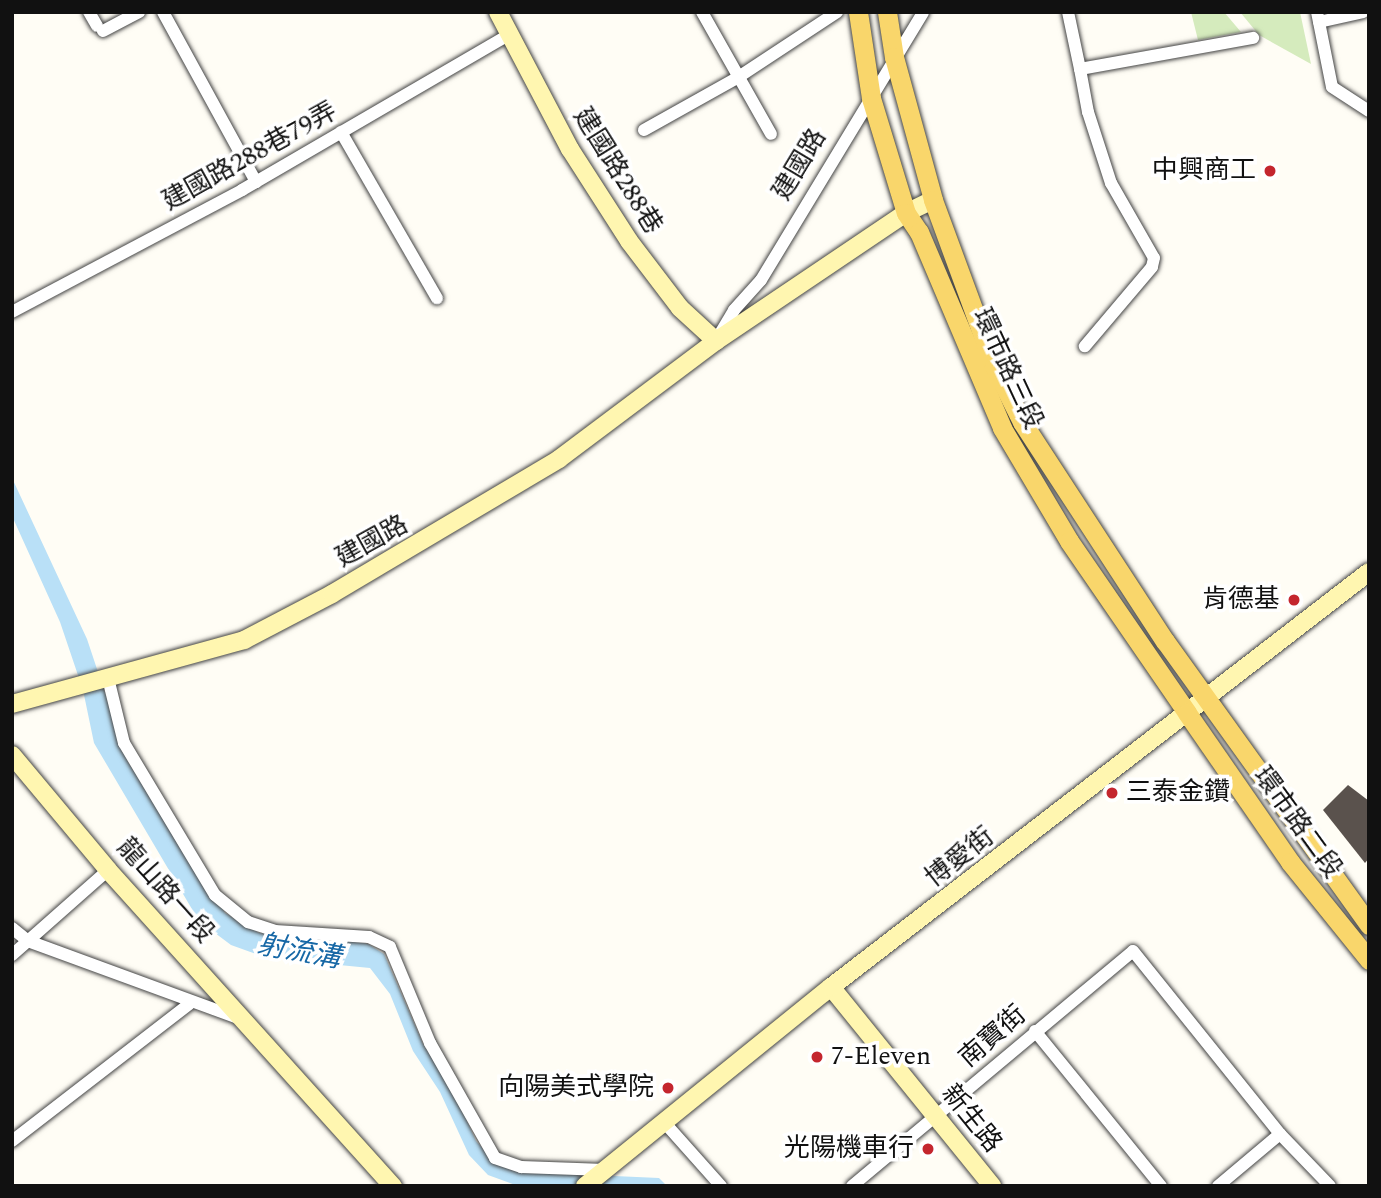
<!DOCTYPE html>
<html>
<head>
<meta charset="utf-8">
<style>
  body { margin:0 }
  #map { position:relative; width:1381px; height:1198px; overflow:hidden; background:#fffdf5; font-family:Spectral,"Noto Sans TC",serif }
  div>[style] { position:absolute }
  .green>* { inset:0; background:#d5ebbd }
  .water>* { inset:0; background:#b9e0f7 }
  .building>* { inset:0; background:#5a524d }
  .roads { filter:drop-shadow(0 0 2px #444) drop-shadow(0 0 2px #444) }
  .street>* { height:12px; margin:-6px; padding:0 6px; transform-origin:6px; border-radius:6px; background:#fff }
  .secondary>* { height:18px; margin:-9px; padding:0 9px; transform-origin:9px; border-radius:9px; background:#fff6b0 }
  .primary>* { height:19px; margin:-9.5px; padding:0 9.5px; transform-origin:9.5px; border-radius:9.5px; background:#f9d66b }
  .dots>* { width:19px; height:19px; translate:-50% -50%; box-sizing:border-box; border:4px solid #fff; border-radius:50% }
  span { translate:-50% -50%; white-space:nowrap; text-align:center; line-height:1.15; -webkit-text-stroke:7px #fff; paint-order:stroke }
  .street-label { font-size:26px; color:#111 }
  .poi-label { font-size:26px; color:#111 }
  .right { translate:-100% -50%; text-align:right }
  .left { translate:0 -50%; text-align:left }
  .water-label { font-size:28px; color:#1768a6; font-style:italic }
  .frame { position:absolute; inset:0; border:14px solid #111; pointer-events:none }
</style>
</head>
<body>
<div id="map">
  <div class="green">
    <div style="clip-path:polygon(1191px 12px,1224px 12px,1241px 32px,1198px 40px)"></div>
    <div style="clip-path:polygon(1240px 12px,1300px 12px,1311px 64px,1259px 35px)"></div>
  </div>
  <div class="water">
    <div style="clip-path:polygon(12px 478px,87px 639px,128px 762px,225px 913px,259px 933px,338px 938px,368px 944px,384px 954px,423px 1044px,454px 1092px,476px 1141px,495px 1161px,525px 1172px,659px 1178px,667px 1186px,518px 1186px,488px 1175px,469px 1155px,440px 1092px,413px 1051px,390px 994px,370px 968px,267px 958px,231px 945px,199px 921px,94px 743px,83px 690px,60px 622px,12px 516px)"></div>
  </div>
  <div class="building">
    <div style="clip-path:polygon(1348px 785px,1369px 801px,1369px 858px,1365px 863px,1323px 810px)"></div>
  </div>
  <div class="roads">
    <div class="street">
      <div style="left:89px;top:12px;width:16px;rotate:60deg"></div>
      <div style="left:163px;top:12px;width:194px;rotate:61.3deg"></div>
      <div style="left:702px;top:12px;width:140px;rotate:60.5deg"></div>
      <div style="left:1068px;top:12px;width:58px;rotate:78.1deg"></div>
      <div style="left:1080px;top:69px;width:176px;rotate:-10.2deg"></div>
      <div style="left:1317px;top:12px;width:76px;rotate:78.7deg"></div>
      <div style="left:1332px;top:87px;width:44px;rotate:33deg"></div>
      <div style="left:1319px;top:22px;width:45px;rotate:-12.8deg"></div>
      <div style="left:103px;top:31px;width:41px;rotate:-27.8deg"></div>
      <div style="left:1080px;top:69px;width:44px;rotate:79.5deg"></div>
      <div style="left:1088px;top:112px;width:75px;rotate:72.1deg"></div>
      <div style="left:1111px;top:183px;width:86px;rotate:60.2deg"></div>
      <div style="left:1154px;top:258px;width:9px;rotate:103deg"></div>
      <div style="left:1152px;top:267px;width:104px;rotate:130.3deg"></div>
      <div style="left:644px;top:130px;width:107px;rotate:-29.2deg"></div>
      <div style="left:737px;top:78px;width:120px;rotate:-33.4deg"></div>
      <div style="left:341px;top:132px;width:192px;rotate:60deg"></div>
      <div style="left:12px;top:312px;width:260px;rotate:-27.9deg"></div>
      <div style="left:242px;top:190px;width:306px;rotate:-30.2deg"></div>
      <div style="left:718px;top:337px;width:31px;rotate:-59deg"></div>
      <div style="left:734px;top:310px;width:40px;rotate:-48deg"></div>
      <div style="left:761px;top:280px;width:313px;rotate:-58.8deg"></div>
      <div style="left:108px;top:678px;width:67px;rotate:76.2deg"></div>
      <div style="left:124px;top:743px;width:177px;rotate:59.1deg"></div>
      <div style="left:215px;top:895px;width:43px;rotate:39.3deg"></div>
      <div style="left:248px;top:922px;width:28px;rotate:18deg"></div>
      <div style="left:275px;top:931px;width:94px;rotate:3.7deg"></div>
      <div style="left:369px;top:937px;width:23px;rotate:25deg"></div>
      <div style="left:390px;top:947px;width:104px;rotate:67.4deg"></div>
      <div style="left:430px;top:1043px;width:132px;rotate:60.5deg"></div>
      <div style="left:495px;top:1158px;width:28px;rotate:19deg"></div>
      <div style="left:521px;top:1167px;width:84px;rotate:2deg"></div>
      <div style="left:12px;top:928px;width:21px;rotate:39deg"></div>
      <div style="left:28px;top:941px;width:227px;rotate:20.1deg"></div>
      <div style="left:12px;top:955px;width:128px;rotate:-41.5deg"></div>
      <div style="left:1035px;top:1031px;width:200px;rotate:50.9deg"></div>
      <div style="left:664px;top:1122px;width:86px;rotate:48.3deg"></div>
      <div style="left:12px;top:1141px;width:224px;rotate:-37.7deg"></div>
      <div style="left:852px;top:1186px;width:366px;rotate:-39.9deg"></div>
      <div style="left:1133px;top:951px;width:235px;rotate:51.2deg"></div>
      <div style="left:1280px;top:1134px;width:72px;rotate:46.1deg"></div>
      <div style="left:1218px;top:1186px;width:81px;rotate:-40deg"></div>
    </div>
    <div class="secondary">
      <div style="left:498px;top:12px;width:155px;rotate:62.3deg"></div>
      <div style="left:570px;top:149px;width:109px;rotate:57.3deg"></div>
      <div style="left:629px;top:241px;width:84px;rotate:52.7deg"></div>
      <div style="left:680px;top:308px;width:49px;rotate:42.5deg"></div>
      <div style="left:12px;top:704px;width:241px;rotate:-15.4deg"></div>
      <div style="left:244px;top:640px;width:99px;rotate:-27.6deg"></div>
      <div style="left:332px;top:594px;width:264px;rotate:-30.7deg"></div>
      <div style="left:559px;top:459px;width:196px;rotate:-36.9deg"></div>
      <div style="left:716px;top:341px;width:229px;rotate:-34deg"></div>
      <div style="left:906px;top:213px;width:30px;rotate:-26deg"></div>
      <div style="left:12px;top:755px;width:150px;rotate:50.1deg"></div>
      <div style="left:108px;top:870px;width:426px;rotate:48deg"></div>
      <div style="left:831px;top:987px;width:256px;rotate:51deg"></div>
      <div style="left:585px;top:1186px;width:316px;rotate:-39deg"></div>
      <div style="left:831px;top:987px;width:679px;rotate:-37.65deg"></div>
    </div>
    <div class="primary">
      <div style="left:858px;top:12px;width:87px;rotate:81.4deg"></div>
      <div style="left:871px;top:98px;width:120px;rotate:73.1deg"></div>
      <div style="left:906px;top:213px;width:23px;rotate:56deg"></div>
      <div style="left:919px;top:232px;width:213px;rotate:67deg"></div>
      <div style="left:1002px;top:428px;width:131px;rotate:59.3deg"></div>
      <div style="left:1069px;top:541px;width:209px;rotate:55.5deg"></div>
      <div style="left:1187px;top:713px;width:181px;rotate:55.3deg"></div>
      <div style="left:1290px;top:862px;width:126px;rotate:51.1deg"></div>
      <div style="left:887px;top:12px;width:46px;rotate:81.2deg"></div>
      <div style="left:894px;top:57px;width:148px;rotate:74.7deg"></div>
      <div style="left:933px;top:200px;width:177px;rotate:69.8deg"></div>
      <div style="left:994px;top:366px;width:63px;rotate:63.4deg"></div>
      <div style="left:1022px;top:422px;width:262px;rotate:56.9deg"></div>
      <div style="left:1165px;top:641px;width:350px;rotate:54.3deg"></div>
    </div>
  </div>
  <div class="dots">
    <div style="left:1270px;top:171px;background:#c4262e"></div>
    <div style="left:1294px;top:600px;background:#c4262e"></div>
    <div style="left:1112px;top:793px;background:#c4262e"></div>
    <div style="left:817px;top:1057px;background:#c4262e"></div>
    <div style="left:668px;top:1088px;background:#c4262e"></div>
    <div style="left:928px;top:1149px;background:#c4262e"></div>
  </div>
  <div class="street-label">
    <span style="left:250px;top:157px;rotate:-29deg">建國路288巷79弄</span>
    <span style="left:800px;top:165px;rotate:-59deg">建國路</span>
    <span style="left:617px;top:171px;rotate:58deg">建國路288巷</span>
    <span style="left:1007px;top:369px;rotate:65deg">環市路三段</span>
    <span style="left:372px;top:542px;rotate:-29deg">建國路</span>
    <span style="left:1297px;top:823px;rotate:54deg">環市路二段</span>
    <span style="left:960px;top:858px;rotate:-38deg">博愛街</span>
    <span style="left:165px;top:891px;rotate:48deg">龍山路一段</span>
    <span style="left:993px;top:1037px;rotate:-41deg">南寶街</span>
    <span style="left:971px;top:1119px;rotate:51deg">新生路</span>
  </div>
  <div class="poi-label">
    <span class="right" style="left:1256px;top:171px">中興商工</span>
    <span class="right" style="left:1280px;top:600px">肯德基</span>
    <span class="left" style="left:1126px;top:793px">三泰金鑽</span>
    <span class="left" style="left:831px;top:1057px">7-Eleven</span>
    <span class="right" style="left:654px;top:1088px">向陽美式學院</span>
    <span class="right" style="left:914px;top:1149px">光陽機車行</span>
  </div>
  <div class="water-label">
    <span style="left:299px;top:952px;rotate:10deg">射流溝</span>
  </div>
  <div class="frame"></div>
</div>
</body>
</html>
